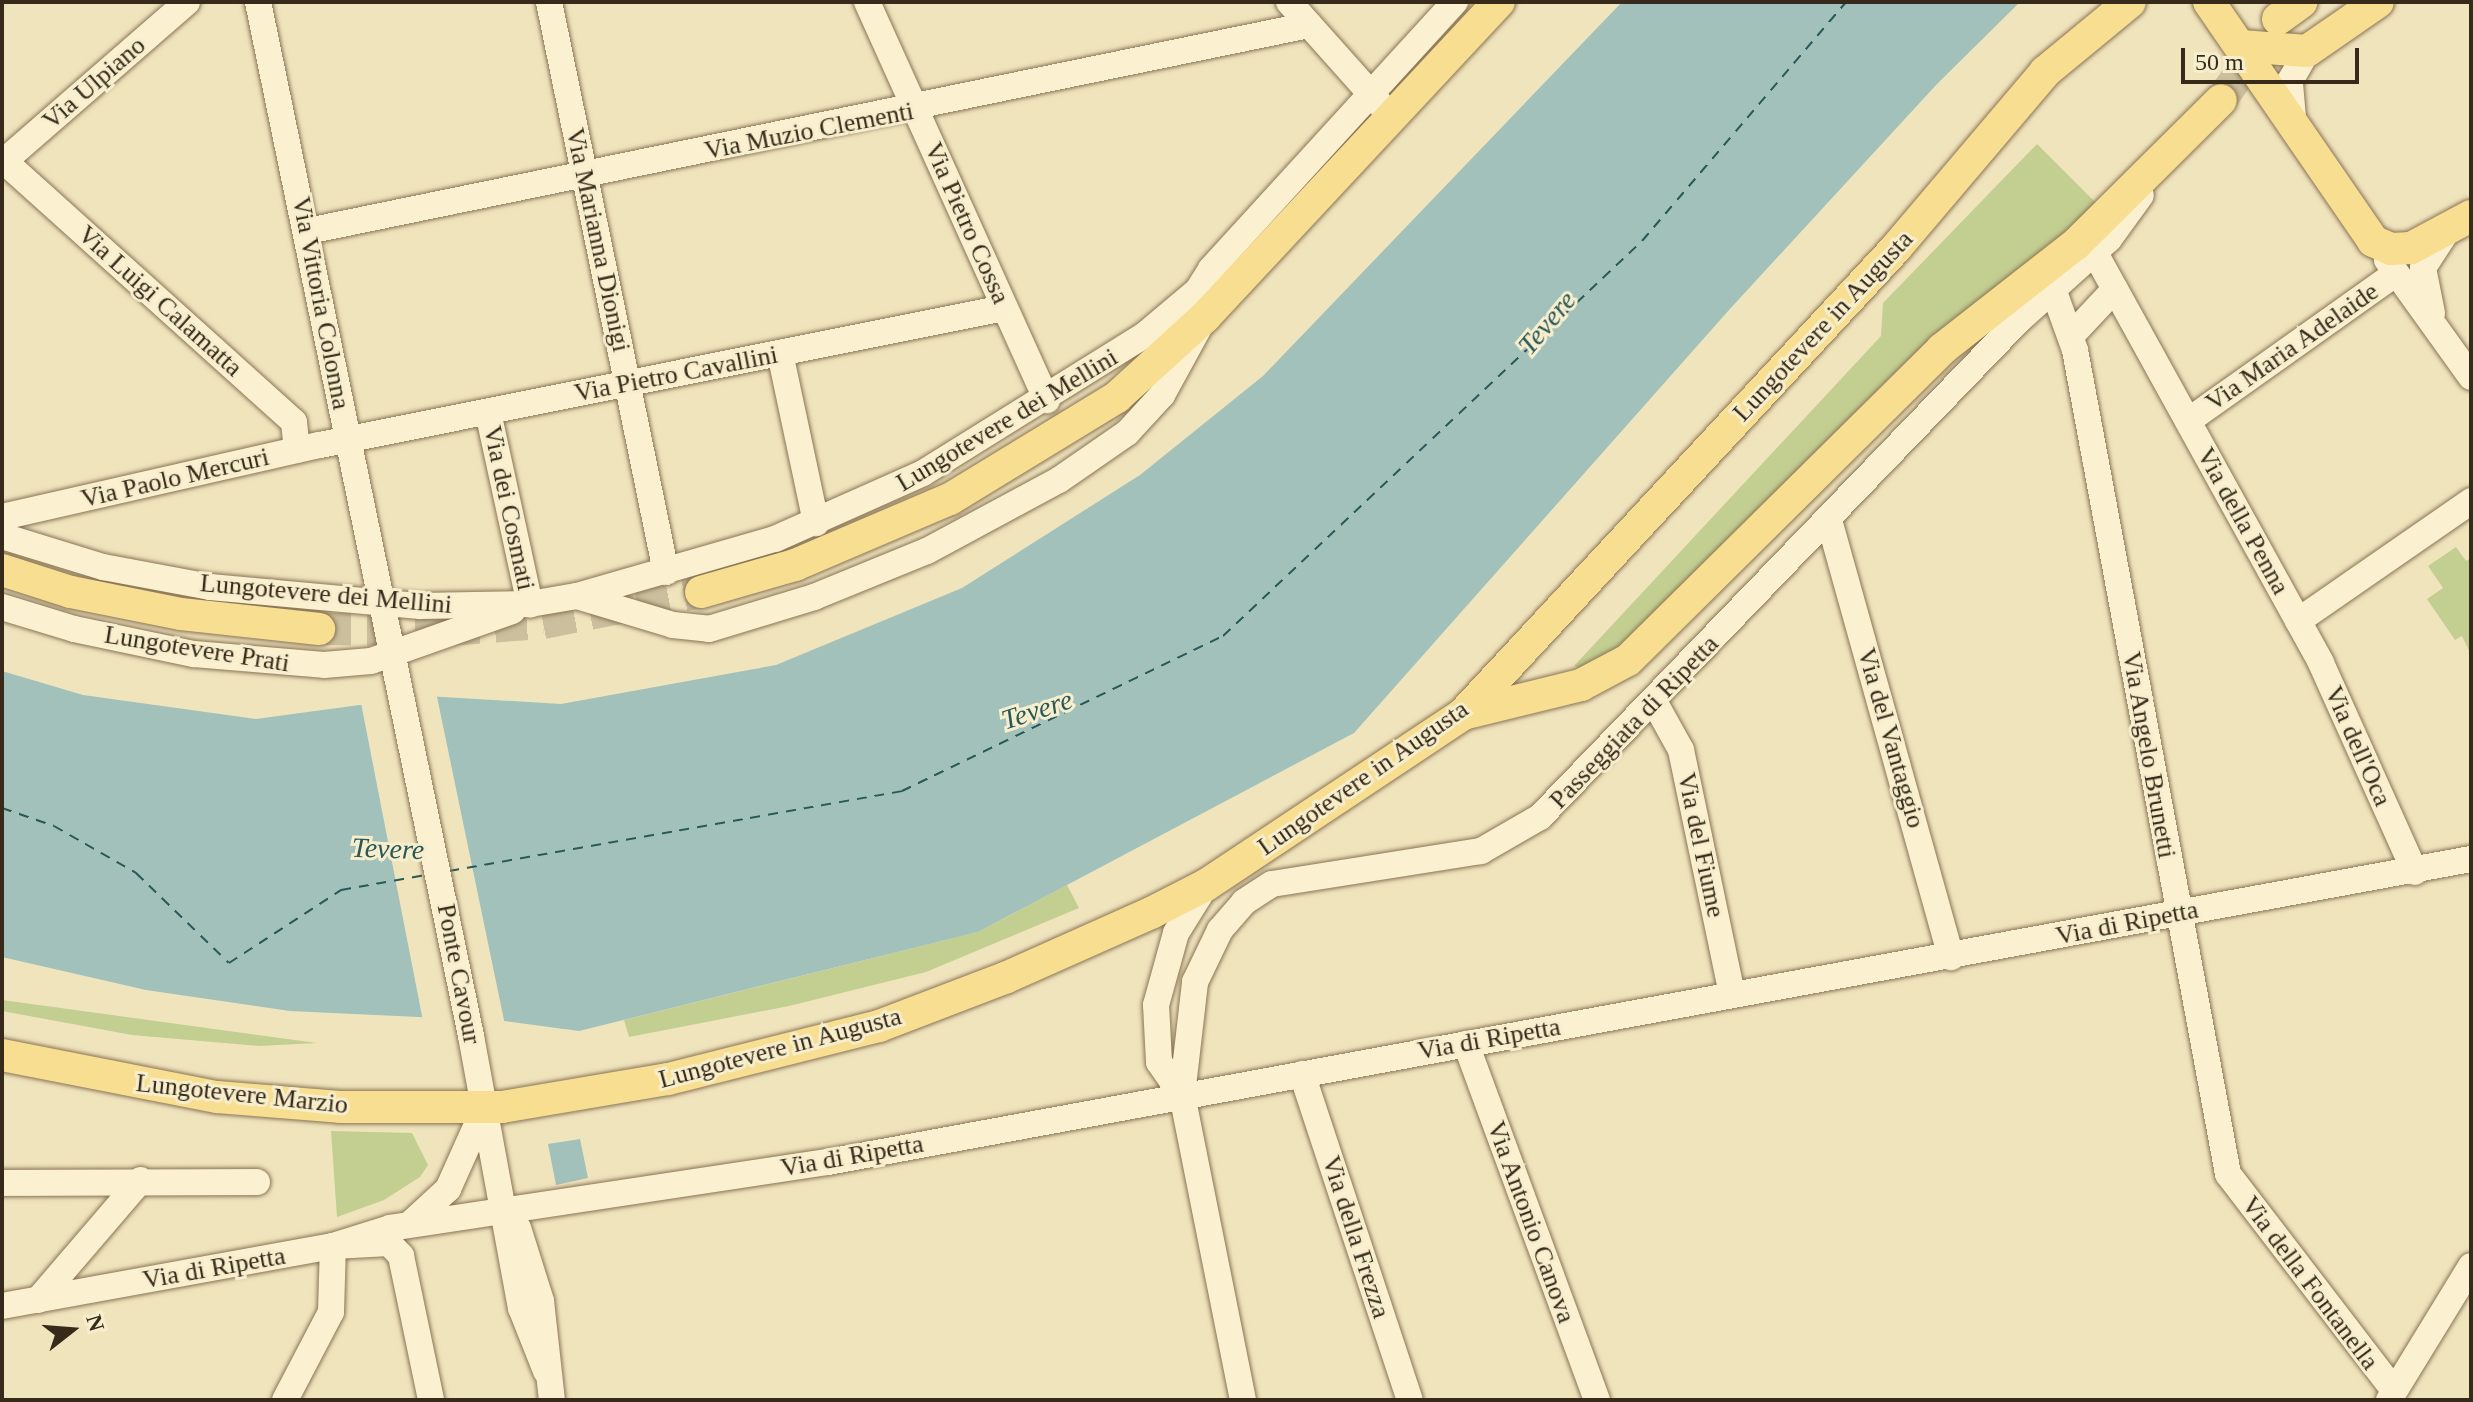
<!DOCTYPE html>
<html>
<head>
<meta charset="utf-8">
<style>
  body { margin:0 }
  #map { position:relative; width:2473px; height:1402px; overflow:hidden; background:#f0e4bd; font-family:"Times New Roman",serif }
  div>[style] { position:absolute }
  .green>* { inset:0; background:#c3ce91 }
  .water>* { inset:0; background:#a1c1ba }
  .pier>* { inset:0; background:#f0e4bd }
  .ferry>* { height:2px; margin-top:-1px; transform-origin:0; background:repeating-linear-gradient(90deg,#295858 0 10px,transparent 0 18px) }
  .major-tunnel>* { height:32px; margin-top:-16px; transform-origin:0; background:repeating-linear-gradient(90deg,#cbbf9d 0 32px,transparent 0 48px) }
  .roads { filter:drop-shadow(0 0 2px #897455) drop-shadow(0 0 2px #897455) }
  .minor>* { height:26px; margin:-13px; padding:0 13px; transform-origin:13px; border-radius:13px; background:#fbf1d0 }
  .major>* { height:32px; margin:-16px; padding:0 16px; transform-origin:16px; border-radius:16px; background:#f7de91 }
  span { translate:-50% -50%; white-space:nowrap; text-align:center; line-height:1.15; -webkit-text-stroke:6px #f7eecd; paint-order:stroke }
  .street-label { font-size:26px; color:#372a1b }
  .water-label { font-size:28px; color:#295858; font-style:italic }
  .frame { position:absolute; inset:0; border:4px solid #372a1b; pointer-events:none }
  .north { position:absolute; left:32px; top:1290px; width:80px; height:80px; -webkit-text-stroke:6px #f7eecd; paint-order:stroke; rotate:73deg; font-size:22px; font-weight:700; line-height:32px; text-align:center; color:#372a1b }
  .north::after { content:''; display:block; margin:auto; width:28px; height:36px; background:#372a1b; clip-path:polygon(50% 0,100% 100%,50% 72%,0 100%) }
  .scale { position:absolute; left:2181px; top:48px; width:178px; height:36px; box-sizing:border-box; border:4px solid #372a1b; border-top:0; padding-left:10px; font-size:24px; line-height:28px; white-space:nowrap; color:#372a1b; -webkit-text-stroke:6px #f7eecd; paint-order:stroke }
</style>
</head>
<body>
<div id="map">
  <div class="green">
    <div style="clip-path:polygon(2037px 144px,2099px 206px,1593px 674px,1574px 666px,1881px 336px,1883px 303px)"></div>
    <div style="clip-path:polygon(2456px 547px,2466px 561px,2471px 558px,2471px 655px,2462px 636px,2455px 640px,2427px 599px,2443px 588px,2428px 566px)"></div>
    <div style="clip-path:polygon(1067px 885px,1079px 908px,926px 972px,789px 1006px,629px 1037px,624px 1020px,978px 932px)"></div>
    <div style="clip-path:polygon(2px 1000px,317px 1043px,259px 1046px,132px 1035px,2px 1011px)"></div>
    <div style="clip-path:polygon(331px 1131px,412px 1133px,428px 1165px,420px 1177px,384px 1200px,337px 1217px)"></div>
  </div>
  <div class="water">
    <div style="clip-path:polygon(1622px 2px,2020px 2px,1937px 84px,1729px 310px,1354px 733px,978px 932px,579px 1031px,504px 1021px,290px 1011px,146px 990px,2px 957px,2px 671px,83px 695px,256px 719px,426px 696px,561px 704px,776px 665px,962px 588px,1140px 475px,1263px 376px)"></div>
    <div style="clip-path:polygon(580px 1139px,588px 1178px,556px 1185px,548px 1144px)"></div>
  </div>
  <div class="pier">
    <div style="clip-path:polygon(426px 692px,436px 692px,505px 1025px,423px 1021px,361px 703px)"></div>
  </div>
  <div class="ferry">
    <div style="left:2px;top:808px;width:55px;rotate:19.1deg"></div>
    <div style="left:54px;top:826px;width:95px;rotate:29.8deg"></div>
    <div style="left:136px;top:873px;width:129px;rotate:44.1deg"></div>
    <div style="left:229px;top:963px;width:134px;rotate:-33.1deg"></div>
    <div style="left:341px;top:890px;width:86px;rotate:-10deg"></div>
    <div style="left:449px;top:871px;width:460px;rotate:-10deg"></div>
    <div style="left:902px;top:791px;width:356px;rotate:-25.8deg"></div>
    <div style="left:1223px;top:636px;width:576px;rotate:-43.31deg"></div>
    <div style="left:1642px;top:241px;width:314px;rotate:-49.5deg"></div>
  </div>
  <div class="major-tunnel">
    <div style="left:2221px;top:100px;width:72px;rotate:-54.6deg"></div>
    <div style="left:319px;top:629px;width:128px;rotate:0.4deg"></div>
    <div style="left:447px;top:630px;width:96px;rotate:-4.2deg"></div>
    <div style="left:543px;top:623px;width:161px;rotate:-11.1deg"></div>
  </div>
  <div class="roads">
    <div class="minor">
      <div style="left:258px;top:2px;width:1056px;rotate:78.36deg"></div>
      <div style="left:471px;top:1036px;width:277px;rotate:79.6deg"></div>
      <div style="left:521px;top:1308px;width:68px;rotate:68.4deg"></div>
      <div style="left:549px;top:2px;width:582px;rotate:78.4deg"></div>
      <div style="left:867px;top:2px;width:437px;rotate:65.7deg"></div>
      <div style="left:1289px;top:2px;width:137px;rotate:48.3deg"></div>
      <div style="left:2293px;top:118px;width:37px;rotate:-95deg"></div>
      <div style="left:2290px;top:81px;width:34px;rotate:-60deg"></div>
      <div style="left:4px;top:161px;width:390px;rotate:42deg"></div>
      <div style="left:294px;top:422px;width:28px;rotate:84deg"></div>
      <div style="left:2px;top:163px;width:245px;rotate:-41deg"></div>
      <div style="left:308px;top:231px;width:1022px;rotate:-11.63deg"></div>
      <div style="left:2095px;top:253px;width:468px;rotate:61.1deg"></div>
      <div style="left:2321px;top:663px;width:229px;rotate:65.8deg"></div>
      <div style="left:2387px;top:260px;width:144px;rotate:54.3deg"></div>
      <div style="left:2053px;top:289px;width:65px;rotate:70.2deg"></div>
      <div style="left:2075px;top:350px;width:838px;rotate:79.48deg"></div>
      <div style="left:2228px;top:1174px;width:272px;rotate:52.5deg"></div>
      <div style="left:2432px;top:313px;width:46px;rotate:-101.3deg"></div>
      <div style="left:2423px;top:268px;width:40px;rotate:-57.1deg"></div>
      <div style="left:2071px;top:336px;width:64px;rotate:-46.9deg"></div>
      <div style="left:780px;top:353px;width:174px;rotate:78deg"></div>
      <div style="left:488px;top:412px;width:197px;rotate:77.7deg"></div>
      <div style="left:2188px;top:421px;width:255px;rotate:-35.4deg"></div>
      <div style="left:2px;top:517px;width:326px;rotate:-12.8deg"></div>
      <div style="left:320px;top:445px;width:698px;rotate:-11.33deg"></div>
      <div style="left:1829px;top:520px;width:454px;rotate:74.4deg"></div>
      <div style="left:2px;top:536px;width:106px;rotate:17.1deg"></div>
      <div style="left:103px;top:567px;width:109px;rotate:10.6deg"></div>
      <div style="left:210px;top:587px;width:211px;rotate:5.2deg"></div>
      <div style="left:420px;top:606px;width:110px;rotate:-1deg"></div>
      <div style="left:530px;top:604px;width:48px;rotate:-9.7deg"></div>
      <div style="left:577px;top:596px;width:206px;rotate:-16.1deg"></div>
      <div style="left:775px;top:539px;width:162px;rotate:-24deg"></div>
      <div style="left:923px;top:473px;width:263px;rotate:-31.9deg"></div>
      <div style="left:1146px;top:334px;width:68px;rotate:-40.2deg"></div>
      <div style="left:1198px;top:290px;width:25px;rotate:-58deg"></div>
      <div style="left:1211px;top:269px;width:362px;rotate:-47.6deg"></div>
      <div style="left:577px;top:596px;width:100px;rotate:16.8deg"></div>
      <div style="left:673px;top:625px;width:36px;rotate:6deg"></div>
      <div style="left:709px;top:629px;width:110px;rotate:-16.9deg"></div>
      <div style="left:814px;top:597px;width:122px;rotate:-22.2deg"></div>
      <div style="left:927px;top:551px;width:150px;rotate:-28.3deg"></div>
      <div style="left:1059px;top:480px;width:83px;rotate:-34.7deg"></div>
      <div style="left:1127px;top:433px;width:52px;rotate:-47.4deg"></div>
      <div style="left:1162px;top:395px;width:83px;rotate:-61.3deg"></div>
      <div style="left:2px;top:607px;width:75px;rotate:17deg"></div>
      <div style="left:74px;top:629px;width:123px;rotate:11.8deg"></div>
      <div style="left:194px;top:654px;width:130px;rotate:4.8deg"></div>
      <div style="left:324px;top:665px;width:47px;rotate:-4.9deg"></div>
      <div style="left:371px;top:661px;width:150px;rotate:-19.5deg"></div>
      <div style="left:2298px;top:621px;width:211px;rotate:-34.7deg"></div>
      <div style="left:1655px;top:703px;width:54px;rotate:61deg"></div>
      <div style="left:1681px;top:750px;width:249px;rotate:78.2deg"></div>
      <div style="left:1466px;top:1044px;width:379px;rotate:69.8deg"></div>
      <div style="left:1302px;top:1074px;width:343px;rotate:71.7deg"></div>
      <div style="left:1182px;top:1095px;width:40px;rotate:-124.9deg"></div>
      <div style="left:1159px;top:1062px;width:57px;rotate:-93deg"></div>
      <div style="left:1156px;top:1005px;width:75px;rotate:-74.5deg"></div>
      <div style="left:1176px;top:933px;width:57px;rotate:-58deg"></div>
      <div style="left:2px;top:1183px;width:255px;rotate:-0.2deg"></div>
      <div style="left:410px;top:1224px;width:52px;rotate:-42.6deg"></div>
      <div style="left:448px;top:1189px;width:88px;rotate:-65.8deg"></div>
      <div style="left:518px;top:1228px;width:77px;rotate:72.5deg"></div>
      <div style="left:541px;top:1301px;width:100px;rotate:83.7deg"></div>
      <div style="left:333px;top:1246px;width:60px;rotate:-17.5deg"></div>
      <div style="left:390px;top:1228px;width:443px;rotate:-8.6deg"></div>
      <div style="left:828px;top:1162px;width:1671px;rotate:-10.45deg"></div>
      <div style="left:38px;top:1300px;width:158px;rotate:-49.4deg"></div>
      <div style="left:2px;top:1306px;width:336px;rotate:-10.3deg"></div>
      <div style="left:333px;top:1246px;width:56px;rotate:-3.1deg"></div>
      <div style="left:389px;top:1243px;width:18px;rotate:47deg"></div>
      <div style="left:401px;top:1256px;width:147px;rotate:78.2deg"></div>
      <div style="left:285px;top:1400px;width:99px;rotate:-62.4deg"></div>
      <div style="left:331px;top:1312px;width:66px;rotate:-88.3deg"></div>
      <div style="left:1243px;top:1400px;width:311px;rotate:-101.3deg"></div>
      <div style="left:1182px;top:1095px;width:114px;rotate:-83.4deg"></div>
      <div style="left:1195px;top:982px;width:58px;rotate:-64.3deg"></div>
      <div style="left:1220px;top:930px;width:37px;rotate:-49deg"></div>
      <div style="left:1244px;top:902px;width:33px;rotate:-33deg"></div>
      <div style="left:1272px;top:884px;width:212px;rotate:-9deg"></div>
      <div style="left:1481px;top:851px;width:68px;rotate:-30deg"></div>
      <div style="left:1540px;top:817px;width:690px;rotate:-46.06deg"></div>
      <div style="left:2019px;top:320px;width:121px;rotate:-42deg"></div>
      <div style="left:2109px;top:239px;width:54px;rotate:-54deg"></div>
      <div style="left:2389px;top:1400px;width:157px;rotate:-58.5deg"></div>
    </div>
    <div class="major">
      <div style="left:2209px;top:2px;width:290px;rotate:55.5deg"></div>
      <div style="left:2373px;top:241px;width:20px;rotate:24deg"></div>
      <div style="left:2391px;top:249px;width:20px;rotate:-3deg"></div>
      <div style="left:2411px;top:248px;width:68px;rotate:-28.1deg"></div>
      <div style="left:2278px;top:19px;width:29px;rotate:-36deg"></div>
      <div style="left:2241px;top:46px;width:66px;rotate:4.3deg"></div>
      <div style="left:2307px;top:51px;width:86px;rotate:-34.6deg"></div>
      <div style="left:2px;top:570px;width:72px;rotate:17.7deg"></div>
      <div style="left:71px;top:592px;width:112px;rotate:11.3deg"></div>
      <div style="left:181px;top:614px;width:139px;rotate:6.2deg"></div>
      <div style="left:701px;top:592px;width:98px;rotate:-16deg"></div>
      <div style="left:795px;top:565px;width:168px;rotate:-23.1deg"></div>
      <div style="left:950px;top:499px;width:196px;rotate:-31.4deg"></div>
      <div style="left:1117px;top:397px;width:119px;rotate:-42.3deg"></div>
      <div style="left:1205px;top:317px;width:431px;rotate:-47deg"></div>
      <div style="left:1463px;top:714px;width:122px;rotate:-13.8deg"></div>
      <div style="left:1581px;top:685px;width:53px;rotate:-28deg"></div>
      <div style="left:1628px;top:660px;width:442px;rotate:-44.7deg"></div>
      <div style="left:1942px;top:349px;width:170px;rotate:-38.1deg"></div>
      <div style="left:2076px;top:244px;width:204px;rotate:-44.8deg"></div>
      <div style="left:2px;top:1055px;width:219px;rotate:11.1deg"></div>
      <div style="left:217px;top:1097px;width:123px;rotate:4.6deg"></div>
      <div style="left:340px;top:1107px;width:162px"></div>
      <div style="left:502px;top:1107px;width:168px;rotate:-9.6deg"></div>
      <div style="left:668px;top:1079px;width:218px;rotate:-14.1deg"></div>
      <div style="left:879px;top:1026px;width:135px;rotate:-20.9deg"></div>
      <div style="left:1005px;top:978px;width:160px;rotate:-24deg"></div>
      <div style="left:1151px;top:913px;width:62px;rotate:-27deg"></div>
      <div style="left:1206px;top:885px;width:309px;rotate:-33.6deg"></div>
      <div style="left:1463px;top:714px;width:636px;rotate:-47.1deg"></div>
      <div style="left:1896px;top:248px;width:231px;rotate:-49.7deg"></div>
      <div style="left:2045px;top:72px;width:110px;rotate:-39.5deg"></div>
    </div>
  </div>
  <div class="street-label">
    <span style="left:94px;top:83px;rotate:-41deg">Via Ulpiano</span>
    <span style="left:809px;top:131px;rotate:-11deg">Via Muzio Clementi</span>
    <span style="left:967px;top:223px;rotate:66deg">Via Pietro Cossa</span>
    <span style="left:598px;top:240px;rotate:78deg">Via Marianna Dionigi</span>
    <span style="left:160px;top:301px;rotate:42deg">Via Luigi Calamatta</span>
    <span style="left:321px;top:303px;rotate:79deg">Via Vittoria Colonna</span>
    <span style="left:1823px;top:326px;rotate:-47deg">Lungotevere in Augusta</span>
    <span style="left:2292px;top:347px;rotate:-35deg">Via Maria Adelaide</span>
    <span style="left:676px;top:374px;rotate:-11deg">Via Pietro Cavallini</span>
    <span style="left:1007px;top:420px;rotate:-31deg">Lungotevere dei Mellini</span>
    <span style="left:175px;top:478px;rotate:-13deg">Via Paolo Mercuri</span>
    <span style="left:509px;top:508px;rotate:78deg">Via dei Cosmati</span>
    <span style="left:2243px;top:521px;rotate:61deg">Via della Penna</span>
    <span style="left:326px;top:594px;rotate:5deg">Lungotevere dei Mellini</span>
    <span style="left:197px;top:649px;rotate:9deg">Lungotevere Prati</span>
    <span style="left:1634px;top:722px;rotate:-46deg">Passeggiata di Ripetta</span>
    <span style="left:1891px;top:738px;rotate:74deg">Via del Vantaggio</span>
    <span style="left:2358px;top:746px;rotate:66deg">Via dell'Oca</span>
    <span style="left:2149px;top:755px;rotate:80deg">Via Angelo Brunetti</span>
    <span style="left:1363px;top:778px;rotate:-35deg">Lungotevere in Augusta</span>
    <span style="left:1701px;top:845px;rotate:78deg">Via del Fiume</span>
    <span style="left:2127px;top:923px;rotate:-11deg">Via di Ripetta</span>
    <span style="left:459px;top:974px;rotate:79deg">Ponte Cavour</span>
    <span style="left:1489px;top:1039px;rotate:-10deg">Via di Ripetta</span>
    <span style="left:780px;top:1048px;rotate:-15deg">Lungotevere in Augusta</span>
    <span style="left:242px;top:1094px;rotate:6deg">Lungotevere Marzio</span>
    <span style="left:852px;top:1156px;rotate:-10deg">Via di Ripetta</span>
    <span style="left:1531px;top:1222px;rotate:70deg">Via Antonio Canova</span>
    <span style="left:1356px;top:1237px;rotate:72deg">Via della Frezza</span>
    <span style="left:214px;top:1268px;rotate:-10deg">Via di Ripetta</span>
    <span style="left:2310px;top:1283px;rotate:53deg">Via della Fontanella</span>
  </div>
  <div class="water-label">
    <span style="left:1547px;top:323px;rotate:-50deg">Tevere</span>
    <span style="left:1037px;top:710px;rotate:-18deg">Tevere</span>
    <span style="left:388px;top:849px;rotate:2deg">Tevere</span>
  </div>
  <div class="frame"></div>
  <div class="north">N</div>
  <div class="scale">50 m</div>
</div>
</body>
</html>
